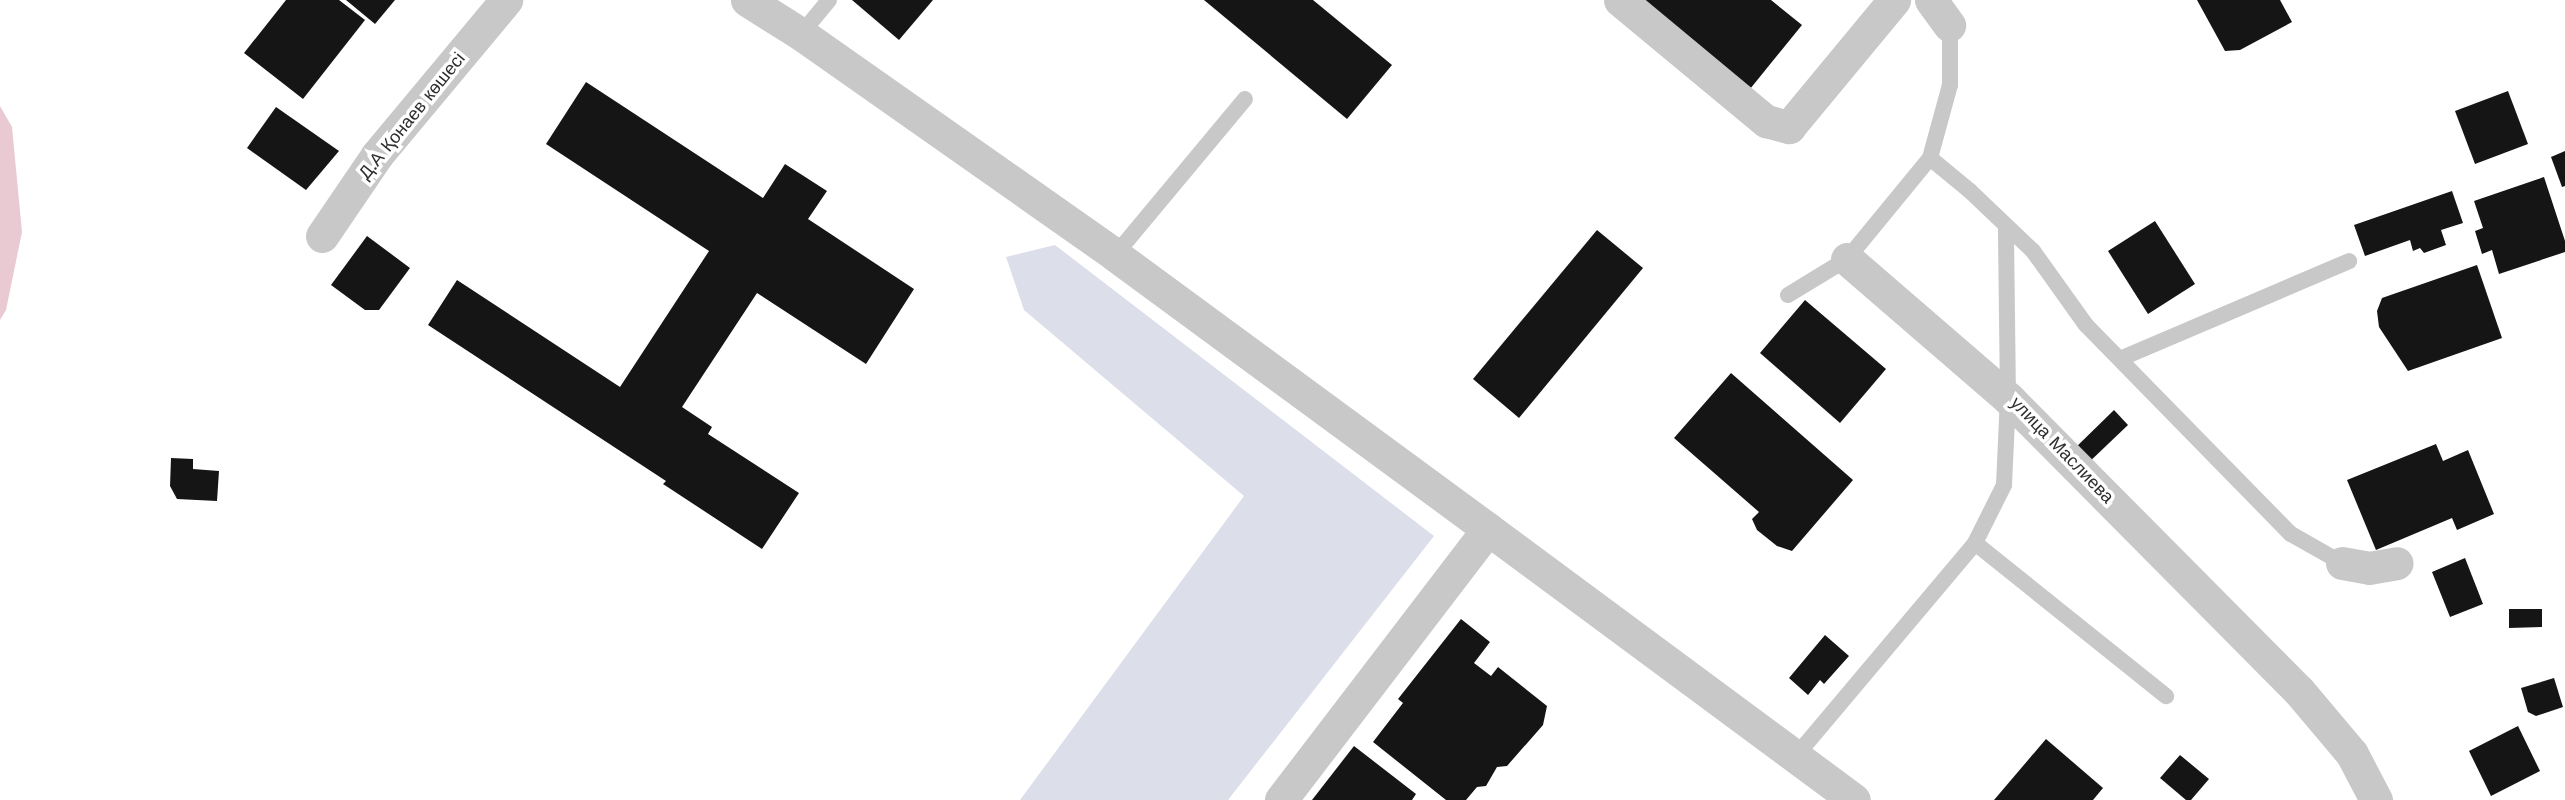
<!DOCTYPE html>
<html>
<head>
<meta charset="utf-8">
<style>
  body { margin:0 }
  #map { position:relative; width:2565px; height:800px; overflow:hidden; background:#fff; font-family:"Work Sans",sans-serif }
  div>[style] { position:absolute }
  .green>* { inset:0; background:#dcdfea }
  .water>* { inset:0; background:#e9cad2 }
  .building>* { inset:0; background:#151515 }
  .lane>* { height:16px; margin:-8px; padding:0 8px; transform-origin:8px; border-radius:8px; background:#c8c8c8 }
  .street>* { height:33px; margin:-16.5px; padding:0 16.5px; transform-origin:16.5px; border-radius:16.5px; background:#c8c8c8 }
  span { translate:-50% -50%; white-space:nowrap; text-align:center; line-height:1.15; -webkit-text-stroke:7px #fff; paint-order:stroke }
  .street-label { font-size:18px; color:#2e2e2e }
</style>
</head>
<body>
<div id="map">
  <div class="green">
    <div style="clip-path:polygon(1055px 245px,1434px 536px,1228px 800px,1020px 800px,1244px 496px,1024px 310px,1006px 257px)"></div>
  </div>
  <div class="water">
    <div style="clip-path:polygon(0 106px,12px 127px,22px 232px,6px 310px,0 320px)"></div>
  </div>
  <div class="building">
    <div style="clip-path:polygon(286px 0,339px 0,365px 20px,303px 99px,244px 53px)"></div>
    <div style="clip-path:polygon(346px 0,395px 0,375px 24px)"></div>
    <div style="clip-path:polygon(852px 0,933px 0,899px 40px)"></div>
    <div style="clip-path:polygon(1204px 0,1313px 0,1392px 65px,1347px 119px)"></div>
    <div style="clip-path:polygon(1643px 0,1771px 0,1802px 25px,1750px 89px)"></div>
    <div style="clip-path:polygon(2197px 0,2280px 0,2292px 22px,2240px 50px,2225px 51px)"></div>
    <div style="clip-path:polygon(586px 82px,763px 198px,785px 164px,827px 191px,808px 219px,914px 289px,866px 364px,757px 293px,682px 407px,712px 427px,708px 434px,799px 493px,762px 549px,663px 484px,666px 481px,428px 325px,457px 280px,620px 387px,709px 251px,546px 144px)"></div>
    <div style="clip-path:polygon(2508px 91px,2528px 144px,2475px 164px,2455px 111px)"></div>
    <div style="clip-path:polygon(276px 107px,339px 151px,306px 190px,247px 148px)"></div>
    <div style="clip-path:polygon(2565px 151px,2565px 186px,2562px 187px,2551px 157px)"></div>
    <div style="clip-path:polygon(2544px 177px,2565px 241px,2565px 252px,2499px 274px,2492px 250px,2482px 254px,2475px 231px,2483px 228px,2474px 201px)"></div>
    <div style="clip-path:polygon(2452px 191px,2463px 223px,2441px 230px,2446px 245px,2424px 253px,2420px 248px,2413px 251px,2410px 240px,2365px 256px,2354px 225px)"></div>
    <div style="clip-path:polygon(2155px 221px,2195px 284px,2148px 314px,2108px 251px)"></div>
    <div style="clip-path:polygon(1597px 230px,1643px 268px,1519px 418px,1473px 379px)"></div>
    <div style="clip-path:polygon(367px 236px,410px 268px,379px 310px,365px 310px,331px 285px)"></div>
    <div style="clip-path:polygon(2477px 265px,2502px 338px,2408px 371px,2379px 327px,2377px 311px,2382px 298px)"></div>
    <div style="clip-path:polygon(1805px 300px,1886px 369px,1840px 423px,1760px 353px)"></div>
    <div style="clip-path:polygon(1731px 373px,1853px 480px,1792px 551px,1777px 546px,1757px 530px,1752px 519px,1759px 512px,1674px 438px)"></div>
    <div style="clip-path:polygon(2114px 410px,2128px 425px,2085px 466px,2071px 452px)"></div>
    <div style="clip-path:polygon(2436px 444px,2443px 461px,2468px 450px,2494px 514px,2457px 530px,2452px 518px,2376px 550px,2347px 480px)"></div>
    <div style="clip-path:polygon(171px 458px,193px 459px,193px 469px,219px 471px,217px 501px,177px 499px,170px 486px)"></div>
    <div style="clip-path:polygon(2465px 558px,2483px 604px,2450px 617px,2432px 572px)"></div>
    <div style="clip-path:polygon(2509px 609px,2542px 609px,2542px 627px,2509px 628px)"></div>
    <div style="clip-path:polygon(1461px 619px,1490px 642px,1474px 663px,1491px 676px,1498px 667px,1547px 706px,1543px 725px,1507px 766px,1497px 767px,1486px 786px,1477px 787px,1466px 800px,1446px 800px,1373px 742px,1403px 703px,1398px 699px)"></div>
    <div style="clip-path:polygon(1825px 635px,1849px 656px,1824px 684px,1820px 680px,1808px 695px,1789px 678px)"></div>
    <div style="clip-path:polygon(2554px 678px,2563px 707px,2536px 716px,2528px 712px,2521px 688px)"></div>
    <div style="clip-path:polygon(2518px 726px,2540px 771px,2491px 796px,2469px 751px)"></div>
    <div style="clip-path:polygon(2046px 739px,2103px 788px,2093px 800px,1994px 800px)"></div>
    <div style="clip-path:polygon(1354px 746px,1416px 794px,1412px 800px,1312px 800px)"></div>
    <div style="clip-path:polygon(2180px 755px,2209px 779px,2191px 800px,2186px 800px,2160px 778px)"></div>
  </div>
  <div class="lane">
    <div style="left:801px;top:34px;width:44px;rotate:-50.5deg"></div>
    <div style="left:1930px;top:158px;width:52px;rotate:39.5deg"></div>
    <div style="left:1970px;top:191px;width:87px;rotate:43.6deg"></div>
    <div style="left:2033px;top:251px;width:91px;rotate:54.4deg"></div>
    <div style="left:2086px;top:325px;width:293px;rotate:45.6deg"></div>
    <div style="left:2291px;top:534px;width:59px;rotate:29.6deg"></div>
    <div style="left:1115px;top:255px;width:203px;rotate:-50.2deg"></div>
    <div style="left:1788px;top:295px;width:69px;rotate:-31.4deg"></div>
    <div style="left:1847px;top:259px;width:131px;rotate:-50.6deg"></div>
    <div style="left:1930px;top:158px;width:76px;rotate:-74.7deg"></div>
    <div style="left:1950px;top:85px;width:65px;rotate:-90deg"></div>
    <div style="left:2122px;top:358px;width:247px;rotate:-23.1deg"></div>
    <div style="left:1975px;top:543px;width:245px;rotate:38.7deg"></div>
    <div style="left:1795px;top:757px;width:280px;rotate:-49.9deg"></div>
    <div style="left:1975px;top:543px;width:65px;rotate:-63.4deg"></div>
    <div style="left:2004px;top:485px;width:87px;rotate:-87.4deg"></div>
    <div style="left:2008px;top:398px;width:172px;rotate:-90.7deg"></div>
  </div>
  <div class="street">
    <div style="left:747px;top:0;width:64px;rotate:32.2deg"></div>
    <div style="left:801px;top:34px;width:384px;rotate:35.1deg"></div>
    <div style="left:1115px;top:255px;width:463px;rotate:36.3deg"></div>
    <div style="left:1488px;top:529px;width:341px;rotate:127.4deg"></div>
    <div style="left:1620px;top:0;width:190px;rotate:39.7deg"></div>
    <div style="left:1766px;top:121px;width:24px;rotate:15deg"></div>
    <div style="left:1789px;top:127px;width:165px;rotate:-50.4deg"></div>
    <div style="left:1931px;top:0;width:31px;rotate:54deg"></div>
    <div style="left:322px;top:236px;width:98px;rotate:-55.8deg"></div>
    <div style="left:377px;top:155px;width:202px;rotate:-50.2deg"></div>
    <div style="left:1847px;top:259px;width:213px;rotate:40.8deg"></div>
    <div style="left:2008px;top:398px;width:413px;rotate:45.2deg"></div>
    <div style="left:2299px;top:691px;width:82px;rotate:49.9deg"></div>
    <div style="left:2352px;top:754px;width:52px;rotate:62.4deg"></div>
    <div style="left:1488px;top:529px;width:455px;rotate:36.5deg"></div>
    <div style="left:2342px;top:563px;width:27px;rotate:10deg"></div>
    <div style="left:2369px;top:568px;width:28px;rotate:-10deg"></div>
  </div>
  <div class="street-label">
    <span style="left:412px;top:116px;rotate:-51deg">Д.А Қонаев көшесі</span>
    <span style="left:2062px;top:450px;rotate:46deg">улица Маслиева</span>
  </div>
</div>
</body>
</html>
